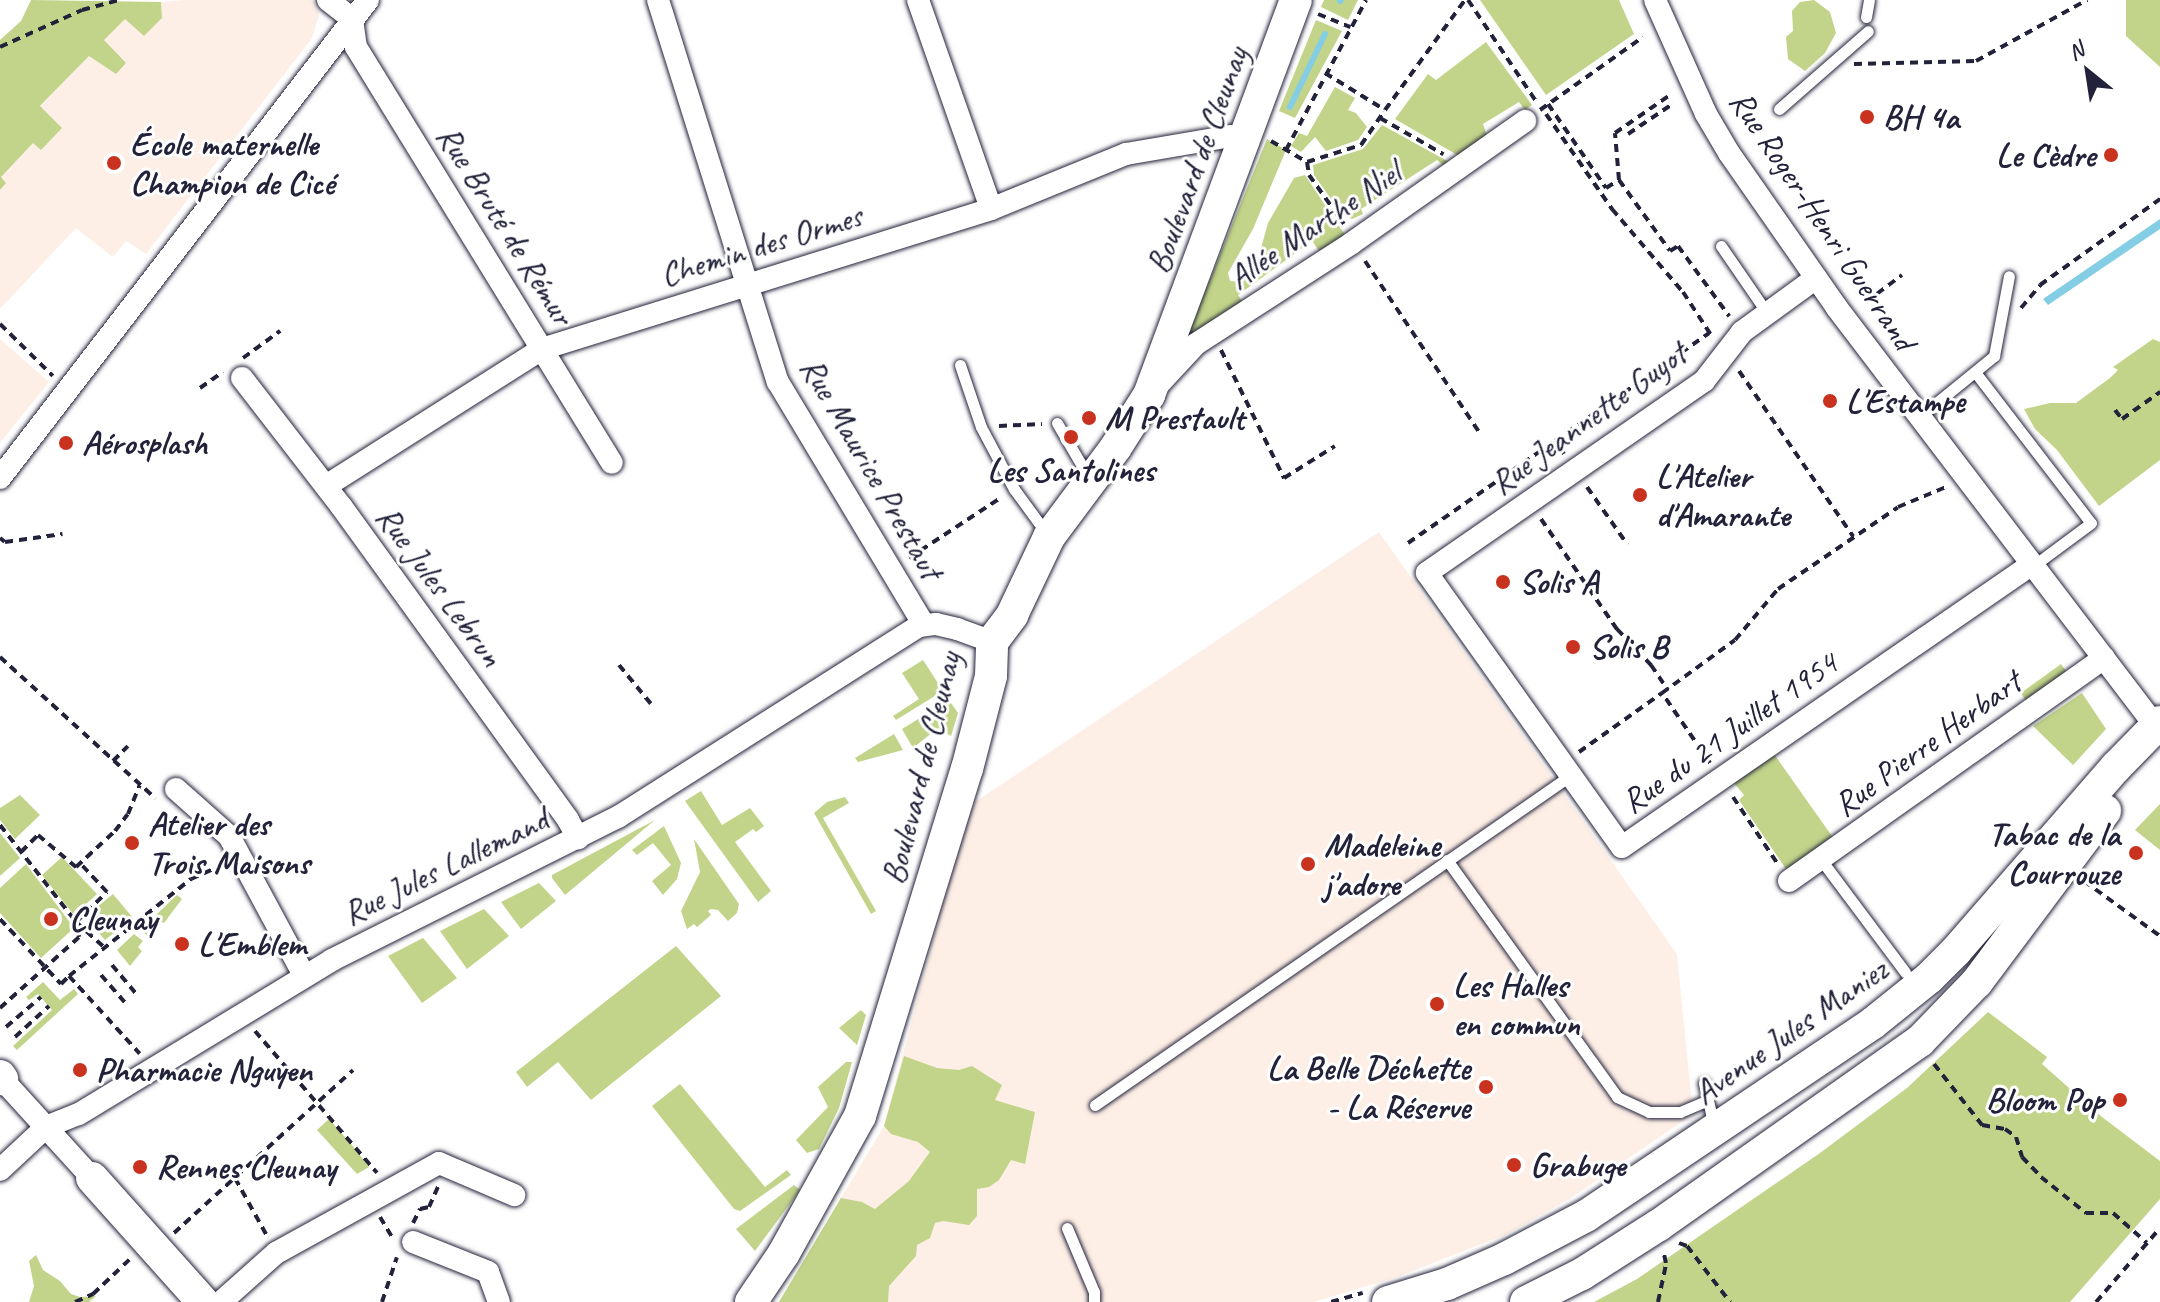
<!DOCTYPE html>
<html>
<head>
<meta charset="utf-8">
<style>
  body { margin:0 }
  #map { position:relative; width:2160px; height:1302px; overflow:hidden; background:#fff; font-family:Caveat,sans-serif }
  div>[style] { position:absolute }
  .built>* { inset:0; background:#feefe6 }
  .green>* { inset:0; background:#c1d489 }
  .water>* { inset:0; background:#84cee5 }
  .stream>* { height:6px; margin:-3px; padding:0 3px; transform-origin:3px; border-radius:3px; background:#84cee5 }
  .path>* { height:4px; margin-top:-2px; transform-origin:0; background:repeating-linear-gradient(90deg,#22223b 0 8px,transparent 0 14px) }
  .roads { filter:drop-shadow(0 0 2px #22223b) drop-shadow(0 0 2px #22223b) }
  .service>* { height:11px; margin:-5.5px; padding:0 5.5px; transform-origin:5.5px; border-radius:5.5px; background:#fff }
  .minor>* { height:22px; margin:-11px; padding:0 11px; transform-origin:11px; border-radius:11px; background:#fff }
  .secondary>* { height:32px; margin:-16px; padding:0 16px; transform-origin:16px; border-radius:16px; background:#fff }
  .dots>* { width:22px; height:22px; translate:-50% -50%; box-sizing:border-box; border:4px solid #fff; border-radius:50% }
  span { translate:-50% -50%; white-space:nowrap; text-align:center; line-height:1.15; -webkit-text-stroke:6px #fff; paint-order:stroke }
  .poi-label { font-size:34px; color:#22223b; font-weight:700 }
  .left { translate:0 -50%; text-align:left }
  .right { translate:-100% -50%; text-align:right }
  .street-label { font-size:34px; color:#22223b }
  .north { position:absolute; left:2048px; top:32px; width:80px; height:80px; -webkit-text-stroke:6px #fff; paint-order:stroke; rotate:330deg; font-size:22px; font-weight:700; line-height:32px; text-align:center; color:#22223b }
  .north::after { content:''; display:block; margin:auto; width:28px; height:36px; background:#22223b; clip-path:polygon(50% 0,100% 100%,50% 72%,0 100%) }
</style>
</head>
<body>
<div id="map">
  <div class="built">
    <div style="clip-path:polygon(184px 0,313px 0,319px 15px,312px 38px,146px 254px,126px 241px,113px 257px,76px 228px,0 309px,0 190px,6px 183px,0 177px,33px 143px,61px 128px,40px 107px,89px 56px,125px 63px,103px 40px,125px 18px,144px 36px,162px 18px,161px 2px)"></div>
    <div style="clip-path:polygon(0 339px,49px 382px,0 443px)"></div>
    <div style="clip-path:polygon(1379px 532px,1677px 954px,1693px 1114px,1571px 1198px,1507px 1234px,1400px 1276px,1314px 1302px,779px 1302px,884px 1126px,958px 846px,975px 802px)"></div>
  </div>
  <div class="green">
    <div style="clip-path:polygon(31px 0,161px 2px,162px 18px,144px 36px,125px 19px,104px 40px,126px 63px,116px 74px,89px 56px,40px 106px,62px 128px,41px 150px,33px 143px,1px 177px,6px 183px,0 190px,0 40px,21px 21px)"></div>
    <div style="clip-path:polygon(1324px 0,1358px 0,1348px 20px,1321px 7px)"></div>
    <div style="clip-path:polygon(1480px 0,1619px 0,1634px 34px,1546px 95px)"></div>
    <div style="clip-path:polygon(1814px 0,1830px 12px,1836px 33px,1825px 53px,1805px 71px,1788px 59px,1786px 37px,1793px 31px,1792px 11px,1800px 2px)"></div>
    <div style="clip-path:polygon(2126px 0,2160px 0,2160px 67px,2126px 36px)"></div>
    <div style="clip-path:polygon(1316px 20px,1342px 31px,1295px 118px,1279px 111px)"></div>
    <div style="clip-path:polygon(1486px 42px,1532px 105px,1525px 110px,1519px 102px,1483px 124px,1487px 136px,1459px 156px,1395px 119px,1428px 74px,1436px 80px)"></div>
    <div style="clip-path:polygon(1335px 87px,1355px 98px,1348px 110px,1356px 113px,1367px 127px,1358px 140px,1326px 151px,1315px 137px,1301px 152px,1291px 146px,1299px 133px,1307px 136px)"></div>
    <div style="clip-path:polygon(1382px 125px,1449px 162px,1444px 166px,1437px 160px,1361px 209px,1363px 214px,1352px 219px,1341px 213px,1314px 175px,1313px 165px,1363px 149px)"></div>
    <div style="clip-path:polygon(1267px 139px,1286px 150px,1253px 229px,1228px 273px,1230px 281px,1240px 282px,1255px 270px,1268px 223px,1294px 178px,1305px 175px,1345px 235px,1320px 252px,1312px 241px,1238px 295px,1244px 304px,1185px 341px)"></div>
    <div style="clip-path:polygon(2153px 339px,2160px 342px,2160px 460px,2099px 506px,2057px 450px,2035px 429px,2024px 409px,2050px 403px,2076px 403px,2110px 378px,2118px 370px,2113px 367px)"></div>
    <div style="clip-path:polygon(923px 660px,943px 691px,896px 720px,893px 716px,919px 699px,902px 673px)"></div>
    <div style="clip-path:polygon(2061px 664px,2068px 674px,2028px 704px,2021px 693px)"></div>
    <div style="clip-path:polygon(2082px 693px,2106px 729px,2073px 765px,2033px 726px)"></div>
    <div style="clip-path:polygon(949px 700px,958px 713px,951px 736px,938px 728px,913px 748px,902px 729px)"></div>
    <div style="clip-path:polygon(894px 734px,903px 750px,858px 762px,855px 758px)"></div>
    <div style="clip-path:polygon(1774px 754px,1839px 846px,1790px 875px,1739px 800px,1744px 795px,1734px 783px)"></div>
    <div style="clip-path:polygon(701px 791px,722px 825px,750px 808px,764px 826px,756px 832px,753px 829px,735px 842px,771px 891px,758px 902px,685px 801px)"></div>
    <div style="clip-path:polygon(20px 795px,40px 815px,15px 839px,0 820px,0 808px)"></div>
    <div style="clip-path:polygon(845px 797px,849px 803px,823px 818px,876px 911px,871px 914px,814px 813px,827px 802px)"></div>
    <div style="clip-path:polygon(2160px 804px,2160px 850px,2135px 830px)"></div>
    <div style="clip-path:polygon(655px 820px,565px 895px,552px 878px,552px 875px)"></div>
    <div style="clip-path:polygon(664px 826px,681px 863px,677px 879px,663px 895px,652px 881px,671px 865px,653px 843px,637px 855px,632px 850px)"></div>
    <div style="clip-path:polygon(0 833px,20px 858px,0 876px)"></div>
    <div style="clip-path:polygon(694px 839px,739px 904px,737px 913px,728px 921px,718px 910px,711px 909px,708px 911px,711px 915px,697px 927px,694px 924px,687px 929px,681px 911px,700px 872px)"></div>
    <div style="clip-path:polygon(62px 857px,97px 894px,74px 915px,42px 875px)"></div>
    <div style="clip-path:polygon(26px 864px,74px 928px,41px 958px,0 913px,0 888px)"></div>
    <div style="clip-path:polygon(539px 883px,556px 901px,521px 929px,501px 902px)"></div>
    <div style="clip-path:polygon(113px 894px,133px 918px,105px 940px,85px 917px)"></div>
    <div style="clip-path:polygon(177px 895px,182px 899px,164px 923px,159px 920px,147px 936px,141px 929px)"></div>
    <div style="clip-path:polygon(484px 909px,509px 936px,467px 969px,440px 931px)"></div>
    <div style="clip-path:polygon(134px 934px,143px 941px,138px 947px,142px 951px,130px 966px,117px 950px)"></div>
    <div style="clip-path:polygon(423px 938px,457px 978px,422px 1003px,388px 956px)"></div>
    <div style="clip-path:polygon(676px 946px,721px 996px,591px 1100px,558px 1062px,527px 1087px,516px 1072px)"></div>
    <div style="clip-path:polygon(43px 982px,60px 1000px,74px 989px,78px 994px,17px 1050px,13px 1046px,52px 1010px,38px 994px,29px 1000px,26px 997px)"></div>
    <div style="clip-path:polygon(861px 1010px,866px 1015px,857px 1045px,839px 1028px)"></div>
    <div style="clip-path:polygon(1988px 1012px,2047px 1057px,2042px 1064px,2102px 1117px,2160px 1161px,2160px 1199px,2070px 1302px,1594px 1302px,1637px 1279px,1820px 1153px,1907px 1088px)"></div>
    <div style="clip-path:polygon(904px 1056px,937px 1068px,959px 1070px,972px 1066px,1002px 1085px,995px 1100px,1035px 1112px,1025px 1164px,1011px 1160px,999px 1180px,989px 1187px,977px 1189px,977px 1216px,969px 1225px,943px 1221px,935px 1223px,930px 1238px,917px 1245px,916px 1256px,889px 1286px,888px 1302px,779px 1302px,841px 1198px,862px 1202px,875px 1209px,909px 1181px,930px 1152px,918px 1142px,891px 1134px,884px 1126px)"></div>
    <div style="clip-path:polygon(846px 1062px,852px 1062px,839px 1108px,819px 1149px,807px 1153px,796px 1140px,828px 1107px,818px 1087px)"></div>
    <div style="clip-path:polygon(680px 1084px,765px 1187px,787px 1170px,791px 1175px,740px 1211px,734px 1209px,652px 1106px)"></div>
    <div style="clip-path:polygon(329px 1119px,352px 1145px,369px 1167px,357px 1174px,317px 1130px)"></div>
    <div style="clip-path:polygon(794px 1185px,800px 1190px,755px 1251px,736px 1229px)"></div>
    <div style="clip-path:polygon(36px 1255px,43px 1270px,60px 1281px,71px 1294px,80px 1297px,96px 1296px,89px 1302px,29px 1302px,34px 1286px,29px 1261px)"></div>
  </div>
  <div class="water">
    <div style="clip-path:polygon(2160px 219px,2160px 229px,2048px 305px,2043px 299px)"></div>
  </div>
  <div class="stream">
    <div style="left:1340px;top:1px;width:1px;rotate:-45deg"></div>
    <div style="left:1290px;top:107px;width:81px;rotate:-64.4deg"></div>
  </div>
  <div class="path">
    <div style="left:1468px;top:0;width:125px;rotate:56.1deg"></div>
    <div style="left:1318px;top:14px;width:35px;rotate:22deg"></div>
    <div style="left:0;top:47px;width:90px;rotate:-24.3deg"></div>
    <div style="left:82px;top:10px;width:38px;rotate:-15deg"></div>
    <div style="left:1854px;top:64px;width:122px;rotate:-1.4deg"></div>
    <div style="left:1976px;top:61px;width:127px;rotate:-28.8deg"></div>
    <div style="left:1325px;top:73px;width:70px;rotate:31.7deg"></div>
    <div style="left:1385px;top:110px;width:136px;rotate:-54deg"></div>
    <div style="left:1548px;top:104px;width:102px;rotate:55.4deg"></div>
    <div style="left:1606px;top:188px;width:15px;rotate:-32deg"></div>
    <div style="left:1619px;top:180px;width:87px;rotate:54.3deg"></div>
    <div style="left:1670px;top:251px;width:9px;rotate:-32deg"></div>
    <div style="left:1678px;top:246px;width:87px;rotate:53.9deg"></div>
    <div style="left:1540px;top:110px;width:126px;rotate:-35.3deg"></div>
    <div style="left:1546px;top:114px;width:116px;rotate:55.2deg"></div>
    <div style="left:1612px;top:209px;width:109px;rotate:49.5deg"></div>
    <div style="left:1683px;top:292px;width:55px;rotate:56.9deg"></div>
    <div style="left:1380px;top:118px;width:73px;rotate:29.7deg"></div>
    <div style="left:1628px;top:134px;width:55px;rotate:-34deg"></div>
    <div style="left:1271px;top:141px;width:42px;rotate:30.3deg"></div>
    <div style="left:1307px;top:162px;width:57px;rotate:-17.5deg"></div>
    <div style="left:1361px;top:145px;width:42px;rotate:-55.6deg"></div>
    <div style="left:1286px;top:150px;width:170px;rotate:-61.9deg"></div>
    <div style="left:1307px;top:162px;width:13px;rotate:81deg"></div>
    <div style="left:1309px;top:175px;width:60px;rotate:54.5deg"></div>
    <div style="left:1619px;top:180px;width:47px;rotate:-94.9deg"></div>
    <div style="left:1615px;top:133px;width:67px;rotate:-34.6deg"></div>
    <div style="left:1365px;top:261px;width:206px;rotate:56.3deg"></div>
    <div style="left:1866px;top:302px;width:45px;rotate:-36.9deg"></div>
    <div style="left:2021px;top:308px;width:30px;rotate:-50deg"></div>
    <div style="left:2040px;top:285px;width:148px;rotate:-35.6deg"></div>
    <div style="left:0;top:324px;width:74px;rotate:44.5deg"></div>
    <div style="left:1221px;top:350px;width:143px;rotate:63.8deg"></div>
    <div style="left:1284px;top:478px;width:60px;rotate:-32.1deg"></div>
    <div style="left:243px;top:358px;width:46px;rotate:-36.1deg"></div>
    <div style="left:1739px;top:371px;width:201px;rotate:55.4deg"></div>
    <div style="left:200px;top:388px;width:28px;rotate:-35deg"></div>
    <div style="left:2115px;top:410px;width:11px;rotate:52deg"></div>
    <div style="left:2122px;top:419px;width:47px;rotate:-35.4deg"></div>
    <div style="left:999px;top:426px;width:43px;rotate:-2.7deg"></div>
    <div style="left:1564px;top:454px;width:16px;rotate:-125deg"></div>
    <div style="left:1555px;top:441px;width:188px;rotate:-35deg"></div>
    <div style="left:1587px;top:487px;width:70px;rotate:54.9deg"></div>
    <div style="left:1541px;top:519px;width:134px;rotate:55.4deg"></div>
    <div style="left:1617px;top:629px;width:50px;rotate:46.6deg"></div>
    <div style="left:1651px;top:665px;width:30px;rotate:56deg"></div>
    <div style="left:0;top:538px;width:6px;rotate:39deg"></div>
    <div style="left:5px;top:542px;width:58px;rotate:-8deg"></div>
    <div style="left:1408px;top:543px;width:179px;rotate:-34.8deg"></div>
    <div style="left:909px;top:558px;width:111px;rotate:-33.3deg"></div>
    <div style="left:0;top:657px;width:210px;rotate:42.3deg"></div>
    <div style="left:619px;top:665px;width:50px;rotate:50.6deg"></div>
    <div style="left:1579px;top:752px;width:102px;rotate:-35.4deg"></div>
    <div style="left:113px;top:761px;width:21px;rotate:-45deg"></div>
    <div style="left:1710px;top:763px;width:85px;rotate:-124.4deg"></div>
    <div style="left:1662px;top:693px;width:90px;rotate:-36deg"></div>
    <div style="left:1735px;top:640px;width:67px;rotate:-49.9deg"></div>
    <div style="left:1778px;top:589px;width:145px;rotate:-34.3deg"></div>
    <div style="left:1898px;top:507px;width:52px;rotate:-22.6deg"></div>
    <div style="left:1733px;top:797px;width:79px;rotate:56.3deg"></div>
    <div style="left:0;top:825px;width:123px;rotate:51.9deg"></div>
    <div style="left:76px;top:922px;width:39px;rotate:42deg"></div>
    <div style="left:21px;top:852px;width:24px;rotate:-45deg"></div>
    <div style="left:38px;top:835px;width:50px;rotate:40.1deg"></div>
    <div style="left:76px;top:867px;width:53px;rotate:-42.7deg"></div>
    <div style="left:115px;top:831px;width:21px;rotate:-53deg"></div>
    <div style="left:128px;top:814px;width:31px;rotate:-68deg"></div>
    <div style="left:2084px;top:881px;width:94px;rotate:35.9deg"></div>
    <div style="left:0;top:919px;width:89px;rotate:46.8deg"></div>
    <div style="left:61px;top:984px;width:11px;rotate:-45deg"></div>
    <div style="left:69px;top:976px;width:105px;rotate:47.7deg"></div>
    <div style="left:112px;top:965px;width:39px;rotate:50deg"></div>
    <div style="left:101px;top:975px;width:38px;rotate:49deg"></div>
    <div style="left:69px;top:976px;width:156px;rotate:-38.5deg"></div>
    <div style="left:191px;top:879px;width:34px;rotate:-24deg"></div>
    <div style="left:0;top:1008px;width:106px;rotate:-41.9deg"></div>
    <div style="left:79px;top:937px;width:15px;rotate:-101deg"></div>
    <div style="left:76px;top:922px;width:43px;rotate:-44.1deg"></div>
    <div style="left:107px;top:892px;width:40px;rotate:-133deg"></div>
    <div style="left:6px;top:1027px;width:46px;rotate:-40.6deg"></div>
    <div style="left:255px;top:1031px;width:187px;rotate:49.3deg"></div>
    <div style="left:15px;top:1037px;width:46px;rotate:-42.4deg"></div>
    <div style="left:1934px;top:1064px;width:78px;rotate:51.8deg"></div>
    <div style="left:1982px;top:1125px;width:23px;rotate:10deg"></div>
    <div style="left:2005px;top:1129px;width:14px;rotate:36deg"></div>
    <div style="left:2016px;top:1137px;width:21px;rotate:73deg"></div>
    <div style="left:2022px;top:1157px;width:28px;rotate:46deg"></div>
    <div style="left:2041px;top:1177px;width:58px;rotate:38.7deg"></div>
    <div style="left:2086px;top:1213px;width:27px"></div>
    <div style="left:2113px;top:1213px;width:45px;rotate:41.4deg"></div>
    <div style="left:235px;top:1178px;width:66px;rotate:61.1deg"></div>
    <div style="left:380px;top:1217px;width:23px;rotate:59deg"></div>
    <div style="left:413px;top:1223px;width:16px;rotate:-63deg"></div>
    <div style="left:420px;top:1209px;width:9px;rotate:-13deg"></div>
    <div style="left:429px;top:1207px;width:22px;rotate:-66deg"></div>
    <div style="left:174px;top:1233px;width:242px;rotate:-42.3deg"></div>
    <div style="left:1679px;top:1243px;width:9px;rotate:21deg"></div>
    <div style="left:1687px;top:1246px;width:71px;rotate:52.5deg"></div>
    <div style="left:75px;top:1302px;width:20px;rotate:-24deg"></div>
    <div style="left:93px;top:1294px;width:50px;rotate:-43.4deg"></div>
    <div style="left:382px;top:1302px;width:47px;rotate:-71.6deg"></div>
    <div style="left:1331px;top:1302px;width:33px;rotate:-16deg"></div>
    <div style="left:1658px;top:1302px;width:40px;rotate:-78deg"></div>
    <div style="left:1666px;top:1263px;width:9px;rotate:-103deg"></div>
    <div style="left:2096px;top:1302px;width:98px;rotate:-49.1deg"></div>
  </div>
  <div class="roads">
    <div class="service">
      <div style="left:1866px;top:17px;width:17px;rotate:-80deg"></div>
      <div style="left:1779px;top:109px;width:118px;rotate:-41.2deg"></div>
      <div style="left:1721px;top:246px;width:81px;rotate:55.5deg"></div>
      <div style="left:960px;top:365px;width:65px;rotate:71.3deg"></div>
      <div style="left:981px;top:427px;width:70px;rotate:62deg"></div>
      <div style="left:1014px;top:489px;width:56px;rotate:53.7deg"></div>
      <div style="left:1975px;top:372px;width:190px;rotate:52.5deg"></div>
      <div style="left:2091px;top:523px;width:72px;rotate:143.4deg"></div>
      <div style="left:1919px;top:417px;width:97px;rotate:-39.1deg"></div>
      <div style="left:1994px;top:356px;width:81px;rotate:-79.4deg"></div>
      <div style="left:1057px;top:423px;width:64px;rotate:59.8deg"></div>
      <div style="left:1447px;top:860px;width:292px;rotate:54.3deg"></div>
      <div style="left:1617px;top:1097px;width:35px;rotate:25deg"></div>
      <div style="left:1649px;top:1112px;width:31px"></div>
      <div style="left:1680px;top:1112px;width:30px;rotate:-23deg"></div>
      <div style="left:1822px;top:861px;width:139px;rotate:53.2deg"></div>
      <div style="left:1704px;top:1083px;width:31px;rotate:77deg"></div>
      <div style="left:1711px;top:1113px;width:12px;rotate:55deg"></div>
      <div style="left:1095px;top:1105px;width:579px;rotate:-34.73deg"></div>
      <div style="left:1067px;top:1228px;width:69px;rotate:67.1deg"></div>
      <div style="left:1094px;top:1292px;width:10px;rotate:90deg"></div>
    </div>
    <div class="minor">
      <div style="left:328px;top:0;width:31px;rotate:38deg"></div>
      <div style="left:352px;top:19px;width:28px;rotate:82deg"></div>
      <div style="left:356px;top:47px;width:488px;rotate:58.4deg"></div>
      <div style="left:658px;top:0;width:400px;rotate:72.6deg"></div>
      <div style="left:778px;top:382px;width:283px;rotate:59deg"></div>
      <div style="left:918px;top:0;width:221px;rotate:70.7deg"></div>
      <div style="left:1655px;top:0;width:125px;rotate:65.9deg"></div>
      <div style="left:1706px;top:114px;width:45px;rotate:59.5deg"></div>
      <div style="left:1729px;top:153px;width:189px;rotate:55.1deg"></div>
      <div style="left:1837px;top:308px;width:533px;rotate:52.7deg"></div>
      <div style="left:1816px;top:278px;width:92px;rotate:143.9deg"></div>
      <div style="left:1742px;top:332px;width:62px;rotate:127.8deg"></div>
      <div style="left:1704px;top:381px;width:337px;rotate:145.3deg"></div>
      <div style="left:1427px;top:573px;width:336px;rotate:54.6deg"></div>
      <div style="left:1622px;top:847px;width:498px;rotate:-34.6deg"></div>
      <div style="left:242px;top:378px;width:162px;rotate:52.3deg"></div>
      <div style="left:341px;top:506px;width:387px;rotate:54.1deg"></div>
      <div style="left:568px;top:820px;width:21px;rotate:61deg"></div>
      <div style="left:1158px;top:385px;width:56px;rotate:-47.2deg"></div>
      <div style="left:1196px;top:344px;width:186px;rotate:-32.9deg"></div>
      <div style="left:1352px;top:243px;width:212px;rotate:-35.2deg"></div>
      <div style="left:0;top:478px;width:603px;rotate:-52.41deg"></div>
      <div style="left:326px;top:486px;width:256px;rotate:-32.4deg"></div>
      <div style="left:542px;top:349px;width:470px;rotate:-17.3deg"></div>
      <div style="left:991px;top:209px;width:146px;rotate:-22.2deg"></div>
      <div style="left:1126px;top:154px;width:107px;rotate:-9.7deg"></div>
      <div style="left:1231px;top:136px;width:13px;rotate:13deg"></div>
      <div style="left:176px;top:789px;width:71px;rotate:41.6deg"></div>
      <div style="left:229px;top:836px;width:158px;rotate:61.7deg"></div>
      <div style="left:1789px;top:881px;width:386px;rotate:-35.3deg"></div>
      <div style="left:2px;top:1079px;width:134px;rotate:47.7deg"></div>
      <div style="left:0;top:1170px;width:63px;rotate:-43.1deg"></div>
      <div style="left:46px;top:1127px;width:35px;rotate:-22deg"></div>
      <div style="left:79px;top:1114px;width:296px;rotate:-31.3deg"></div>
      <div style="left:332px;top:960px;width:320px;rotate:-26.6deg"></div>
      <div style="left:618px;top:817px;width:356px;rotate:-32.4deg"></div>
      <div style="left:919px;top:626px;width:17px;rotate:-7deg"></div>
      <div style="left:936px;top:624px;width:22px;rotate:13deg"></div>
      <div style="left:957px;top:629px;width:37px;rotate:20deg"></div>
      <div style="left:413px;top:1242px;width:81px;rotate:21.8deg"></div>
      <div style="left:488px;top:1272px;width:32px;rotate:70deg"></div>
      <div style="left:221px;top:1302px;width:74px;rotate:-41.7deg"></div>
      <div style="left:276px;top:1253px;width:186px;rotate:-28.9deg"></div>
      <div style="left:439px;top:1163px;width:82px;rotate:23.1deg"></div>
    </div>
    <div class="secondary">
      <div style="left:0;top:1076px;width:4px;rotate:56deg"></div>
      <div style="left:92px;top:1178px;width:166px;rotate:48.2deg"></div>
      <div style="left:751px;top:1302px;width:59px;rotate:-56deg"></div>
      <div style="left:784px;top:1253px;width:157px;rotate:-61deg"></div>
      <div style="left:860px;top:1116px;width:363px;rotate:-72.9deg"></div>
      <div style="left:967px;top:769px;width:96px;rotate:-75.5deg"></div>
      <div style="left:991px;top:676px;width:34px;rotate:-88deg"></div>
      <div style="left:992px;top:642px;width:34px;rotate:-53deg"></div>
      <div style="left:1012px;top:615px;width:86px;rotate:-64.6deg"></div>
      <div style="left:1049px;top:537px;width:112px;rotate:-53.3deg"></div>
      <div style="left:1116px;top:447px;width:62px;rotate:-57.6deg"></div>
      <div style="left:1149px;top:395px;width:421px;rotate:-69.6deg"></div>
      <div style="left:1388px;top:1302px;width:62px;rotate:-17deg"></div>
      <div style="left:1447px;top:1284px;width:62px;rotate:-23.7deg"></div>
      <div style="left:1504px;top:1259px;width:93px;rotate:-27.7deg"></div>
      <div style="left:1586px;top:1216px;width:346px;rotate:-33.9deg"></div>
      <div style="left:1873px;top:1023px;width:72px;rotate:-38.8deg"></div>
      <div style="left:1929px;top:978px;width:38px;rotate:-45deg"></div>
      <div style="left:1956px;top:951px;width:244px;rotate:-49deg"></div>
      <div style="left:2116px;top:767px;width:63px;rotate:-45.6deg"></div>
      <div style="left:1526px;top:1302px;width:63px;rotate:-26.6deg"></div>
      <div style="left:1582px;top:1274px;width:91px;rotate:-32.5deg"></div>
      <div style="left:1659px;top:1225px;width:319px;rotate:-35.2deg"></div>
      <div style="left:1920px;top:1041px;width:82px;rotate:-46deg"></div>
      <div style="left:1977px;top:982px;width:214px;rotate:-53.2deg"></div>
    </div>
  </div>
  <div class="dots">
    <div style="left:1867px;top:117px;background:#c8321e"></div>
    <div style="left:2111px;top:155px;background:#c8321e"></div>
    <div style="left:114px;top:163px;background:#c8321e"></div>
    <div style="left:1830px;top:401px;background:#c8321e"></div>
    <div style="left:1089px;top:418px;background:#c8321e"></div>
    <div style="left:1071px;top:437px;background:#c8321e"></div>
    <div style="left:66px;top:443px;background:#c8321e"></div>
    <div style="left:1640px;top:495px;background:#c8321e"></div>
    <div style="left:1503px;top:582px;background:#c8321e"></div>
    <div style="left:1573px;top:647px;background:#c8321e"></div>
    <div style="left:132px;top:843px;background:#c8321e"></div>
    <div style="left:2136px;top:853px;background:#c8321e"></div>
    <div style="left:1308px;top:864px;background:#c8321e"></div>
    <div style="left:51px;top:919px;background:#c8321e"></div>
    <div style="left:182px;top:944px;background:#c8321e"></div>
    <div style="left:1437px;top:1004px;background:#c8321e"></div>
    <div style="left:80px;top:1070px;background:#c8321e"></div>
    <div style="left:1486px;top:1087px;background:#c8321e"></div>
    <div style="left:2120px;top:1100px;background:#c8321e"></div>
    <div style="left:1514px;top:1165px;background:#c8321e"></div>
    <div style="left:140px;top:1167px;background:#c8321e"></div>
  </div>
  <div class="poi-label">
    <span class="left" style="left:1883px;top:117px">BH 4a</span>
    <span class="left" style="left:130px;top:163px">École maternelle<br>Champion de Cicé</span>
    <span class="right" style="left:2095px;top:155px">Le Cèdre</span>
    <span class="left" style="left:1846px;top:401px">L'Estampe</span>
    <span class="left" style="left:1105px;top:418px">M Prestault</span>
    <span class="left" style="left:82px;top:443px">Aérosplash</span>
    <span style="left:1071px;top:470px">Les Santolines</span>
    <span class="left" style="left:1656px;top:495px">L'Atelier<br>d'Amarante</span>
    <span class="left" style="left:1519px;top:582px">Solis A</span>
    <span class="left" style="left:1589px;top:647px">Solis B</span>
    <span class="left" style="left:148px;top:843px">Atelier des<br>Trois Maisons</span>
    <span class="right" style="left:2120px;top:853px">Tabac de la<br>Courrouze</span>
    <span class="left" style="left:1324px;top:864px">Madeleine<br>j'adore</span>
    <span class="left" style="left:69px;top:919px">Cleunay</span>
    <span class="left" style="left:198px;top:944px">L'Emblem</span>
    <span class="left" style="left:1453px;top:1004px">Les Halles<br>en commun</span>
    <span class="right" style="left:1470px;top:1087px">La Belle Déchette<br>- La Réserve</span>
    <span class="left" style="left:96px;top:1070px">Pharmacie Nguyen</span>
    <span class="right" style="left:2104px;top:1100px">Bloom Pop</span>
    <span class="left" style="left:1530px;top:1165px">Grabuge</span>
    <span class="left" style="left:156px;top:1167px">Rennes Cleunay</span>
  </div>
  <div class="street-label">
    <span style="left:1197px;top:160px;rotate:-70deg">Boulevard de Cleunay</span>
    <span style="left:1823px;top:220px;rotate:56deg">Rue Roger-Henri Guerrand</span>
    <span style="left:506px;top:225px;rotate:58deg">Rue Bruté de Rémur</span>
    <span style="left:1314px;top:225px;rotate:-34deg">Allée Marthe Niel</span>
    <span style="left:761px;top:245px;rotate:-17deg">Chemin des Ormes</span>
    <span style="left:1588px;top:418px;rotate:-36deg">Rue Jeannette Guyot</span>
    <span style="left:872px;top:468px;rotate:60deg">Rue Maurice Prestaut</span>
    <span style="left:440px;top:586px;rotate:54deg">Rue Jules Lebrun</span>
    <span style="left:1729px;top:732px;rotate:-35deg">Rue du 21 Juillet 1954</span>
    <span style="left:1927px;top:743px;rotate:-36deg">Rue Pierre Herbart</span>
    <span style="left:921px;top:768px;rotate:-76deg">Boulevard de Cleunay</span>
    <span style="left:445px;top:866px;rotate:-26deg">Rue Jules Lallemand</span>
    <span style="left:1790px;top:1031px;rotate:-35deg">Avenue Jules Maniez</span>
  </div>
  <div class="north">N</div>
</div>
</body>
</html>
